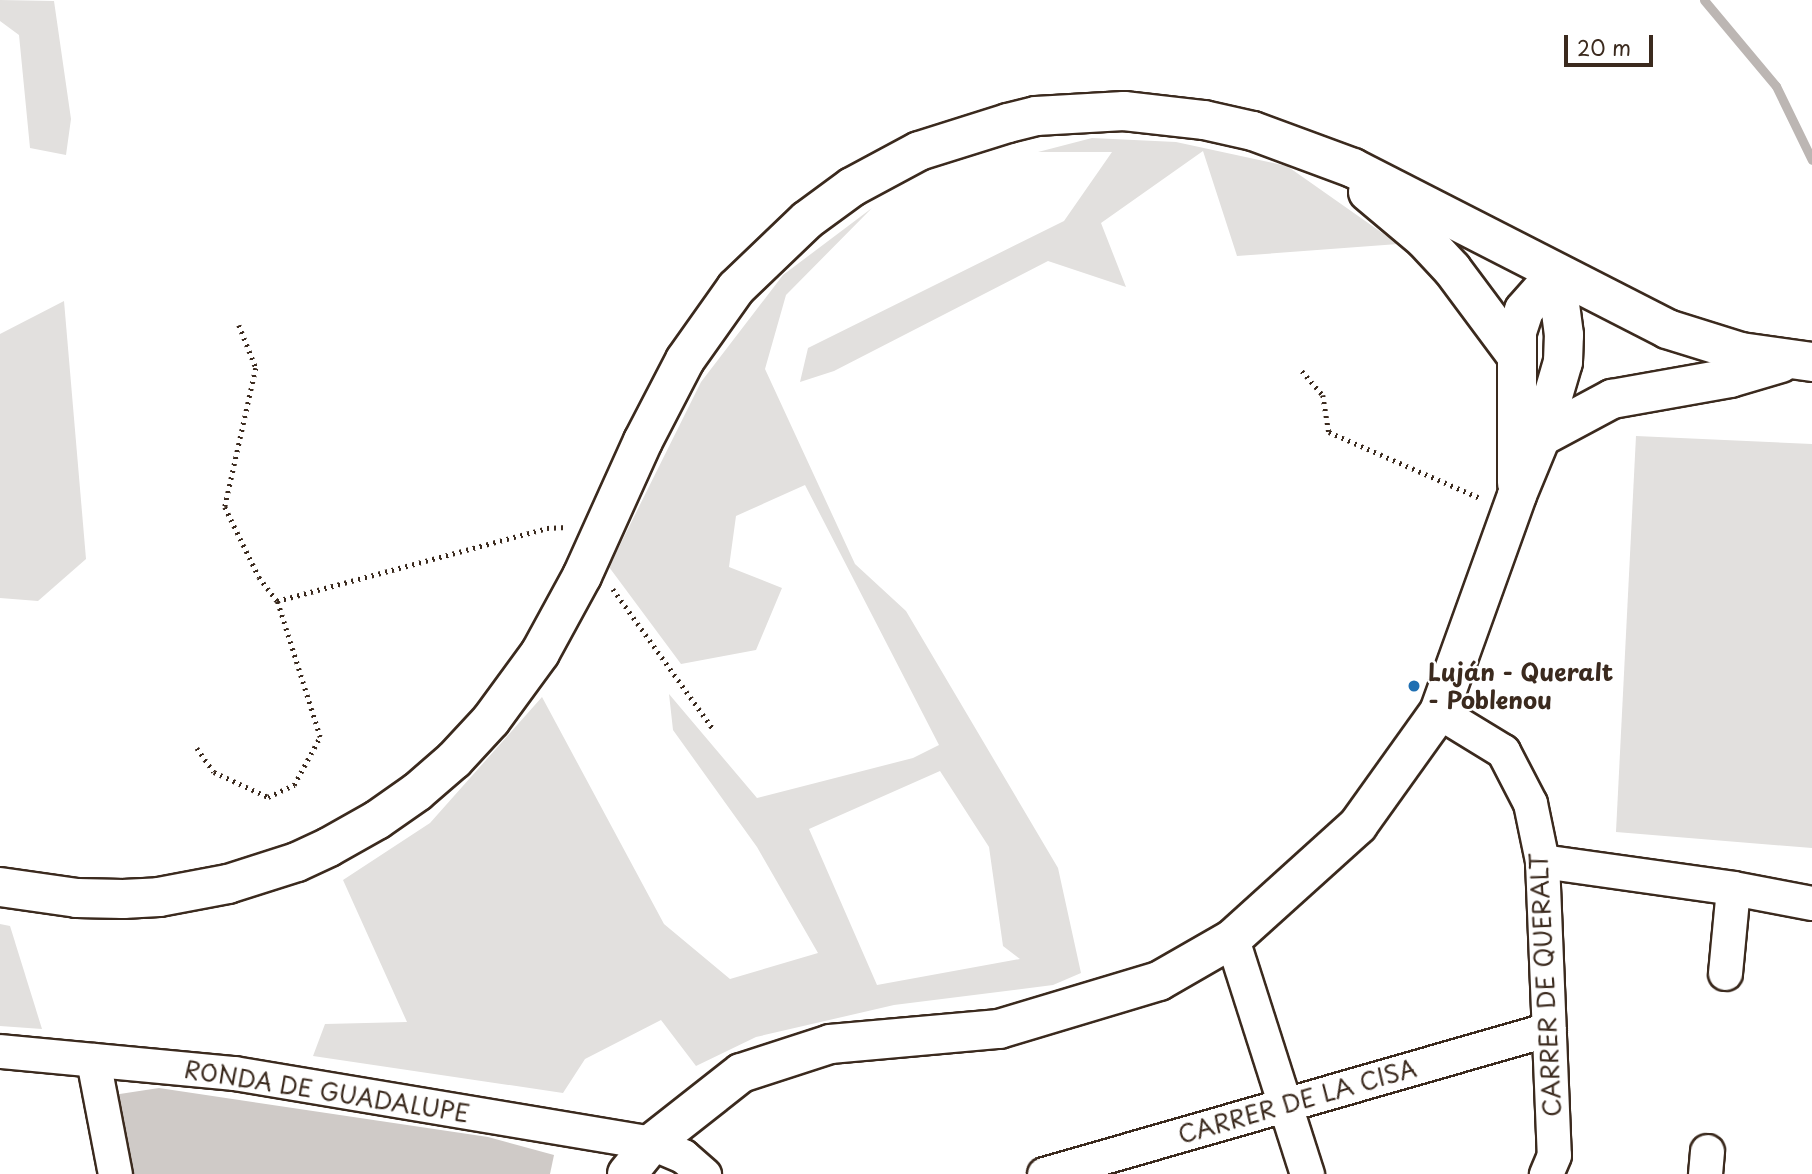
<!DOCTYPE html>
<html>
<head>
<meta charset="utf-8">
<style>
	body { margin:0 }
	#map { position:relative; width:1812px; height:1174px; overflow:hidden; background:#fff; font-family:"Playpen Sans",sans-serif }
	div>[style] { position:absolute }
	.green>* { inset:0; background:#e2e0de }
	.stream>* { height:9px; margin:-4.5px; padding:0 4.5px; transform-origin:4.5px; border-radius:4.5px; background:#bcb6b3 }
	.building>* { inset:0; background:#cfcac7 }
	.path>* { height:4.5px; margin-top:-2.25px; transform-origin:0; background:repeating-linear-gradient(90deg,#3b2a1e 0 2px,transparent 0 7px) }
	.roads { filter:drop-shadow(2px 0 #3b2a1e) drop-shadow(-2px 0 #3b2a1e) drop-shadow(0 2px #3b2a1e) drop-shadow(0 -2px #3b2a1e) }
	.street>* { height:33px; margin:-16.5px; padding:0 16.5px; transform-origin:16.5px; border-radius:16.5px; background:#fff }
	.secondary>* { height:38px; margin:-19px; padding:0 19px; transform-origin:19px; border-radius:19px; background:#fff }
	.dots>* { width:19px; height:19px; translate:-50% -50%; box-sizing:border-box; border:4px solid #fff; border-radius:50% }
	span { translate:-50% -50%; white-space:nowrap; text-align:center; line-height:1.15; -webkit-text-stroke:5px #fff; paint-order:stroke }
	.poi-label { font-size:24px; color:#3b2a1e; font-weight:700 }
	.left { translate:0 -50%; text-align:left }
	.street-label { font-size:24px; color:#3b2a1e }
	.scale { position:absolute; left:1564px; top:35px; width:89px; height:32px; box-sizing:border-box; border:4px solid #3b2a1e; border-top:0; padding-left:9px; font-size:21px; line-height:24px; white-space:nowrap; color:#3b2a1e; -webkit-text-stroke:5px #fff; paint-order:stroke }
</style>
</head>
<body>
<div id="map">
	<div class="green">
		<div style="clip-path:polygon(0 0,54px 1px,71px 119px,66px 155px,30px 148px,19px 35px,0 21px)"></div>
		<div style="clip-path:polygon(1092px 138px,1176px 142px,1287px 166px,1398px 244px,1237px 256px,1203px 151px,1101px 223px,1126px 287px,1048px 261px,834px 371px,800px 382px,808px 348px,1064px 221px,1112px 152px,1038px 152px)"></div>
		<div style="clip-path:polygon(evenodd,872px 208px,786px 295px,765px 369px,855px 564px,906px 611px,1058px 868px,1081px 973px,1053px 985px,894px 1005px,756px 1037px,696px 1066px,661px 1020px,585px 1059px,563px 1093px,313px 1056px,325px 1024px,407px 1022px,343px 880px,430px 823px,542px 697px,664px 924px,730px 979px,818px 953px,757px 847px,673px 730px,669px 694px,757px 798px,913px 758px,939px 745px,805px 485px,736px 516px,729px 567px,782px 588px,756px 650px,681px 664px,609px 567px,701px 382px,783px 275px,872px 208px,940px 771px,989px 847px,1003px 946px,1020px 959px,877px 985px,809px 829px,940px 771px)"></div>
		<div style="clip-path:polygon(64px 301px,86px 559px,38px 601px,0 598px,0 334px)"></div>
		<div style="clip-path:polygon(1636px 436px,1812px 444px,1812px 848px,1616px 832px)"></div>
		<div style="clip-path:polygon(0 924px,10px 926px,42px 1029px,0 1026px)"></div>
	</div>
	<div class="stream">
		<div style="left:1704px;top:0;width:112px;rotate:50.1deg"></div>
		<div style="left:1776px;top:86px;width:82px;rotate:64.1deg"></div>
	</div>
	<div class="building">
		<div style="clip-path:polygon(159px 1088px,488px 1137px,554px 1155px,550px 1174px,119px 1174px,100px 1097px)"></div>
	</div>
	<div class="path">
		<div style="left:239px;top:325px;width:46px;rotate:68.4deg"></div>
		<div style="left:256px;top:368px;width:142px;rotate:102.6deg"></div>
		<div style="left:225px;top:507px;width:78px;rotate:64.1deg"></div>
		<div style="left:259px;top:577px;width:30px;rotate:53deg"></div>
		<div style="left:1302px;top:371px;width:32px;rotate:49deg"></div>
		<div style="left:1323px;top:395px;width:37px;rotate:81deg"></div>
		<div style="left:1329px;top:432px;width:167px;rotate:23.6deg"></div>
		<div style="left:613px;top:589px;width:173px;rotate:54.4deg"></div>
		<div style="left:197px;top:748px;width:29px;rotate:55deg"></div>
		<div style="left:214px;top:772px;width:60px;rotate:24.8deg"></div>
		<div style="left:268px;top:797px;width:29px;rotate:-25deg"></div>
		<div style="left:294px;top:785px;width:55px;rotate:-61.6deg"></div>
		<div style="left:320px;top:737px;width:143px;rotate:-107.5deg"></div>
		<div style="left:277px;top:601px;width:280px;rotate:-15.1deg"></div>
		<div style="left:547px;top:528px;width:20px;rotate:-3deg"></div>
	</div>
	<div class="roads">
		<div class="street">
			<div style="left:1439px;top:712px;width:75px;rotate:31.4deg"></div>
			<div style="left:1503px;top:751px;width:59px;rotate:62.6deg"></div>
			<div style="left:1530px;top:803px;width:59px;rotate:78.3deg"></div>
			<div style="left:1542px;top:861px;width:294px;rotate:87.7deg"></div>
			<div style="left:1554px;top:1155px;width:21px;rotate:113deg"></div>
			<div style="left:1542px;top:861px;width:193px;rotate:8deg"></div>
			<div style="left:1733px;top:888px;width:80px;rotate:10.8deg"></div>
			<div style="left:1232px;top:939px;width:247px;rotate:72.3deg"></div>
			<div style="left:1725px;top:973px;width:85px;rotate:-84.6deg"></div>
			<div style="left:0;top:1051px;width:235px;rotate:5.4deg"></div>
			<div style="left:234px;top:1073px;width:424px;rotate:9.5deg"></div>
			<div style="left:652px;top:1143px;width:34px;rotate:23deg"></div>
			<div style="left:683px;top:1156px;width:28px;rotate:41deg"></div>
			<div style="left:93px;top:1060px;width:116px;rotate:79.1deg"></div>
			<div style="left:1044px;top:1174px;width:525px;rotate:-16.02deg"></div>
			<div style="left:1705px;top:1174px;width:23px;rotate:-85deg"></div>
		</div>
		<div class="secondary">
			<div style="left:1368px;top:192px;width:73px;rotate:40deg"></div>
			<div style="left:1424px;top:239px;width:41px;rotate:47deg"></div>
			<div style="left:1452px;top:269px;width:107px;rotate:53.3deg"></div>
			<div style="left:1541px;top:437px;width:81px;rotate:-28.2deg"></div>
			<div style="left:1612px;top:399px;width:120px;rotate:-10.1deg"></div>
			<div style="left:1730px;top:378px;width:53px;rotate:-16.4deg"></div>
			<div style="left:1517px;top:483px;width:151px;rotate:-90deg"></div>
			<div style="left:1517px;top:332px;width:23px;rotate:-72deg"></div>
			<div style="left:1524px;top:310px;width:48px;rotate:-48.4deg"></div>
			<div style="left:0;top:887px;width:78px;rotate:8.1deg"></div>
			<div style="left:77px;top:898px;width:46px;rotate:1.2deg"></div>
			<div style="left:123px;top:899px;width:36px;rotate:-3deg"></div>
			<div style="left:159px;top:897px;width:70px;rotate:-10.7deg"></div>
			<div style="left:228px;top:884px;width:72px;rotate:-17.7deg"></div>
			<div style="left:297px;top:862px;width:35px;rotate:-25deg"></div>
			<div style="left:329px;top:847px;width:55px;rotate:-29.4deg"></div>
			<div style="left:377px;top:820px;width:49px;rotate:-35deg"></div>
			<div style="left:417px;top:792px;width:49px;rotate:-40.9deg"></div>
			<div style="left:454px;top:760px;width:54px;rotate:-47.2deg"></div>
			<div style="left:491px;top:720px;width:83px;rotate:-53.8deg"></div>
			<div style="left:540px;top:653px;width:88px;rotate:-61.4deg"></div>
			<div style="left:582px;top:576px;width:148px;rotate:-65.7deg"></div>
			<div style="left:643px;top:441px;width:91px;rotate:-62.6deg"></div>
			<div style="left:685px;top:360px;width:88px;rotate:-54.7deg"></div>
			<div style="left:736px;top:288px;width:98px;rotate:-43.8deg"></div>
			<div style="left:807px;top:220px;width:56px;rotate:-36.3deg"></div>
			<div style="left:852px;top:187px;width:76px;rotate:-28.2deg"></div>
			<div style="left:919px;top:151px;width:93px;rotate:-17.5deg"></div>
			<div style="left:1008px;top:123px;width:29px;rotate:-14deg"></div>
			<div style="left:1036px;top:116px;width:88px;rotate:-3.3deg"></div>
			<div style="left:1124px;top:111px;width:81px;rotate:6.4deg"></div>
			<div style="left:1204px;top:120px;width:50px;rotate:12.7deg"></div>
			<div style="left:1253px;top:131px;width:107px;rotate:20.3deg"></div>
			<div style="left:1353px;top:168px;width:353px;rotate:27.1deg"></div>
			<div style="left:1667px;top:329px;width:77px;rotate:17.3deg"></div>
			<div style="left:1741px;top:352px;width:72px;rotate:8deg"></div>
			<div style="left:627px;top:1174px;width:40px;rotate:-51deg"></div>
			<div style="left:652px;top:1143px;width:113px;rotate:-38.2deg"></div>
			<div style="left:741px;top:1073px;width:94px;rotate:-18deg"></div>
			<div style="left:830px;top:1044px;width:170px;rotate:-5.1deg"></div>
			<div style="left:999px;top:1029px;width:167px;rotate:-16.7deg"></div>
			<div style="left:1159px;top:981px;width:84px;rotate:-29.9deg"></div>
			<div style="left:1232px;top:939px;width:170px;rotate:-42.1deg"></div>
			<div style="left:1358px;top:825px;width:139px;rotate:-54.4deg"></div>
			<div style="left:1439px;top:712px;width:231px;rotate:-70.2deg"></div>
			<div style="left:1517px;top:495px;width:63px;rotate:-67.5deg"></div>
			<div style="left:1541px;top:437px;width:78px;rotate:-73.7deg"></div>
			<div style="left:1563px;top:362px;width:27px;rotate:-88deg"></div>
			<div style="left:1564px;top:335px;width:62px;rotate:-97.5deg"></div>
		</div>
	</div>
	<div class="dots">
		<div style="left:1414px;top:686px;background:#1f6fb2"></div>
	</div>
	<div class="poi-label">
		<span class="left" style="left:1428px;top:686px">Luján - Queralt<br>- Poblenou</span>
	</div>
	<div class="street-label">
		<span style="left:1545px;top:985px;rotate:-93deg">CARRER DE QUERALT</span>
		<span style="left:327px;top:1091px;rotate:9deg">RONDA DE GUADALUPE</span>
		<span style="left:1297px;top:1101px;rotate:-16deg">CARRER DE LA CISA</span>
	</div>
	<div class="scale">20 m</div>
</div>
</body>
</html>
